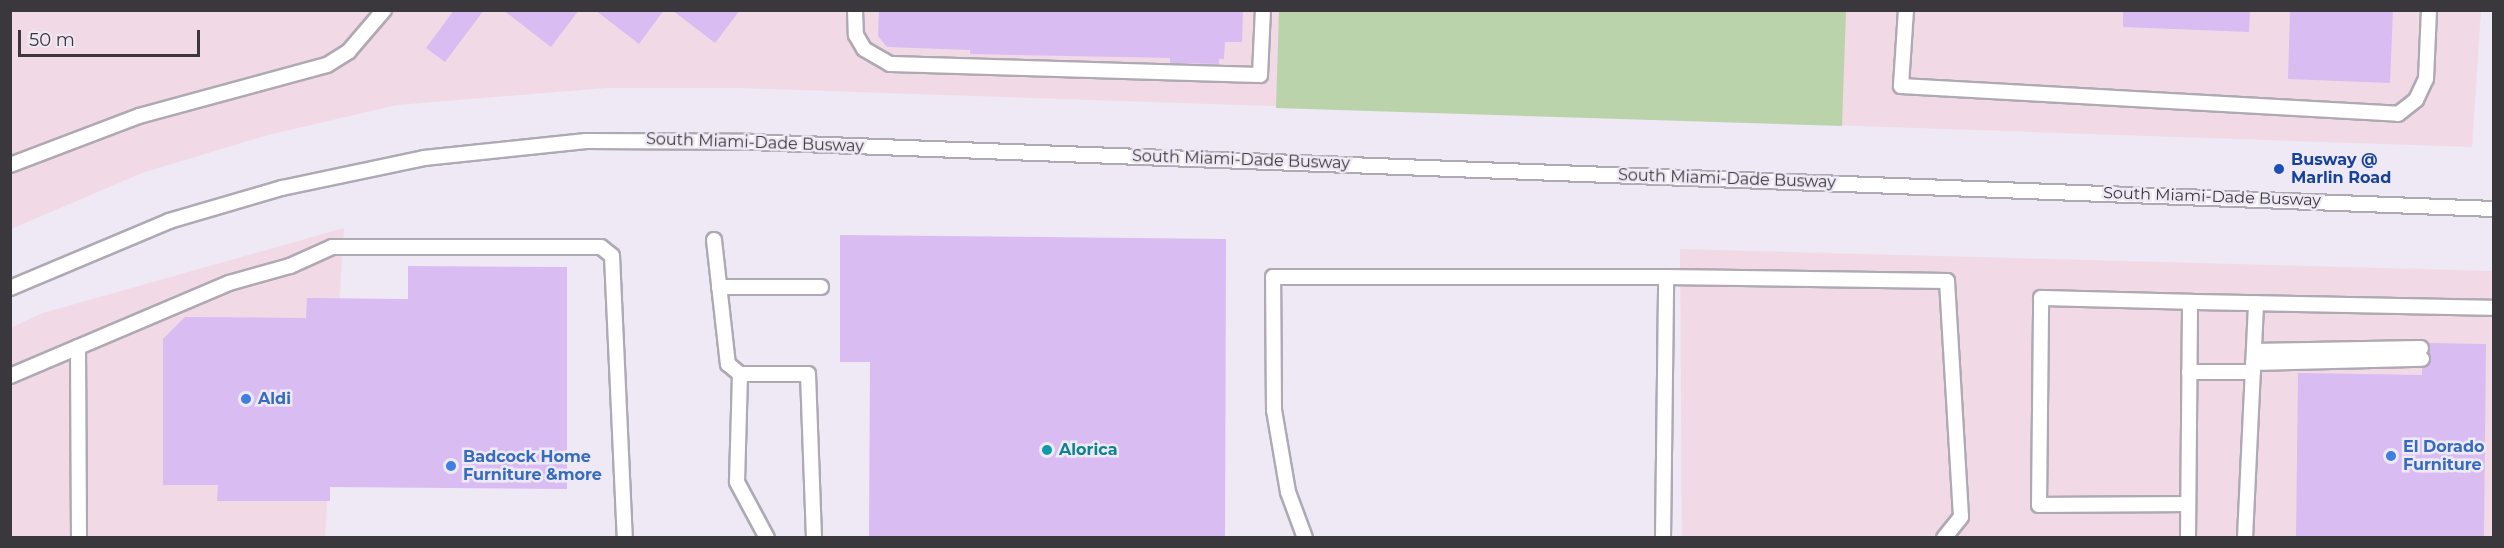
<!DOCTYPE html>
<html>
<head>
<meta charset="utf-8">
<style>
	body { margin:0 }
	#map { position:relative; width:2504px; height:548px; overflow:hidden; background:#efe8f5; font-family:Montserrat,sans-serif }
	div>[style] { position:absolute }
	.commercial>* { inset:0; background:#f1dae6 }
	.green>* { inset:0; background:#bbd3ab }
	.building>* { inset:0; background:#d9bcf2 }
	.roads { filter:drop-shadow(2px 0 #afa9b4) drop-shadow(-2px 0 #afa9b4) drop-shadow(0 2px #afa9b4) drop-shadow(0 -2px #afa9b4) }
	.lane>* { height:14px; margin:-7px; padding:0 7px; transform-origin:7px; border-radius:7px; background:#fff }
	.dots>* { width:16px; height:16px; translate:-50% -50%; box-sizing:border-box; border:3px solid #efe8f5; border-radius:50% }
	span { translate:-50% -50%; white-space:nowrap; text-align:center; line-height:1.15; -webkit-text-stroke:5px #efe8f5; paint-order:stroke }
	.street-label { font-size:16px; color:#3a383c }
	.transit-label { font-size:16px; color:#164399; font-weight:700 }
	.left { translate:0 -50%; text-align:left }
	.shop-label { font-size:16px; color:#366cbe; font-weight:700 }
	.culture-label { font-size:16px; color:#0d838f; font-weight:700 }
	.frame { position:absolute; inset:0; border:12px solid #3a383c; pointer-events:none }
	.scale { position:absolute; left:18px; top:30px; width:182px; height:27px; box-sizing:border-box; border:3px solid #3a383c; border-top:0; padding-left:8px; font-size:18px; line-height:21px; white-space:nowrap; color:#3a383c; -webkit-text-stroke:4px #efe8f5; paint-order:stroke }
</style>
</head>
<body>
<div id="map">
	<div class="commercial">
		<div style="clip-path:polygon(11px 11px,2481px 11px,2472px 147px,740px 88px,606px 88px,397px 105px,268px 135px,142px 173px,11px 229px)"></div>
		<div style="clip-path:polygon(344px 228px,325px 537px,11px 537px,10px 328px,43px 313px)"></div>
		<div style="clip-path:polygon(1680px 249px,2493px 271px,2493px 537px,1682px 537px)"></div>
	</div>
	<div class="green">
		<div style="clip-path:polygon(1279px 11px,1846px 11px,1842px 126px,1276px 108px)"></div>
	</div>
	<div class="building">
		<div style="clip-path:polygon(454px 10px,484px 10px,445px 62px,426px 48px)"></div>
		<div style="clip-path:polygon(503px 10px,579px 10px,551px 47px)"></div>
		<div style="clip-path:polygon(595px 10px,664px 10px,639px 44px)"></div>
		<div style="clip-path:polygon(672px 10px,740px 10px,715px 43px)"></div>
		<div style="clip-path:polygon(879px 10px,1243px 10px,1242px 42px,1225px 42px,1224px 59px,1219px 59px,1219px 64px,1170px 63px,1170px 58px,970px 54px,970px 50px,887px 47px,878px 36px)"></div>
		<div style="clip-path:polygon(2123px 10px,2250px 10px,2249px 32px,2123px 27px)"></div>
		<div style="clip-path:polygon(2290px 10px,2393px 10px,2390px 83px,2288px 79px)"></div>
		<div style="clip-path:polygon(840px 235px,1226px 239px,1225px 537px,869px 537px,870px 362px,840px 362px)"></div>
		<div style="clip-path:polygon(408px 266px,567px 267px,567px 489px,330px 487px,330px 501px,217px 501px,218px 485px,163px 485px,163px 339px,185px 317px,306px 318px,307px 298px,408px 299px)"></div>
		<div style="clip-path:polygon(2428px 343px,2486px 344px,2484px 537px,2296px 537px,2298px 373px,2422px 375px,2422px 368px,2431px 359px)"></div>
	</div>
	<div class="roads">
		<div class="lane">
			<div style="left:855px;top:10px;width:25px;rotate:88deg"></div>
			<div style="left:856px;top:35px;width:16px;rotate:60deg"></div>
			<div style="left:864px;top:49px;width:30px;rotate:30deg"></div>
			<div style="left:890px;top:64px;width:370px;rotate:1.7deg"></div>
			<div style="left:1260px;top:75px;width:65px;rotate:-87.4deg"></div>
			<div style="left:1906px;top:10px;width:76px;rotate:93.8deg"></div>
			<div style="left:1901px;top:86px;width:498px;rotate:3.2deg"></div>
			<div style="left:2398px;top:114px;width:23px;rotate:-38deg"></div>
			<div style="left:2416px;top:100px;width:23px;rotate:-65deg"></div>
			<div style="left:2426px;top:79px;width:69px;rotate:-87.5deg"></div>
			<div style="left:10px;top:165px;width:138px;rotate:-20.8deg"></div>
			<div style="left:139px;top:116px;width:195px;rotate:-15.2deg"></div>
			<div style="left:327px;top:65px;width:26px;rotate:-32deg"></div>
			<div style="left:349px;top:51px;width:54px;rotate:-49.5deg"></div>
			<div style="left:714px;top:240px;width:125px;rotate:83.6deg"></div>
			<div style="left:728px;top:364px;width:16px;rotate:40deg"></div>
			<div style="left:719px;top:287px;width:102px"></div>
			<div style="left:10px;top:288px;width:173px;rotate:-22.8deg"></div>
			<div style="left:169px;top:221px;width:118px;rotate:-16.3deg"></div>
			<div style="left:282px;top:188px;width:145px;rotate:-11.9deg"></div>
			<div style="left:424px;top:158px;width:163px;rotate:-6deg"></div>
			<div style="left:586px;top:141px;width:164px;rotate:0.3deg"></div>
			<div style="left:750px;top:142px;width:1745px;rotate:2.2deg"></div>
			<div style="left:78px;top:347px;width:191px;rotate:89.7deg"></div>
			<div style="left:2254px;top:351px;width:167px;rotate:-1deg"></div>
			<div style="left:2253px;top:363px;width:169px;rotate:-1.4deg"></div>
			<div style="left:2189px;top:372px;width:64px"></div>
			<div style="left:10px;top:376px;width:238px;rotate:-23deg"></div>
			<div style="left:229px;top:283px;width:63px;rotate:-15.6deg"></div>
			<div style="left:290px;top:266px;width:46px;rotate:-24.3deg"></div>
			<div style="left:332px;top:247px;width:269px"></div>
			<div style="left:601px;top:247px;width:14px;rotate:39deg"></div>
			<div style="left:612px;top:256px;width:282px;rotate:87.4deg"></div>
			<div style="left:2188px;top:504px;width:149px;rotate:179.6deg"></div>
			<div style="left:2039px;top:505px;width:207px;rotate:-89.4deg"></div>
			<div style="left:2041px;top:298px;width:149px;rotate:1.5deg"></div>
			<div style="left:767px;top:538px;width:64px;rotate:-118.2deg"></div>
			<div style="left:737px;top:482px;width:108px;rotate:-88.4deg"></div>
			<div style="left:740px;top:374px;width:68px"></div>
			<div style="left:808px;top:374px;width:164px;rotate:87.9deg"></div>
			<div style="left:1305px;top:538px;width:49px;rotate:-110.3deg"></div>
			<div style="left:1288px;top:492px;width:83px;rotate:-99.7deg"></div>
			<div style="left:1274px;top:410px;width:133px;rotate:-90.4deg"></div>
			<div style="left:1273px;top:277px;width:393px"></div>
			<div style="left:1666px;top:277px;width:281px;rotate:0.8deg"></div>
			<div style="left:1947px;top:281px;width:236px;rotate:86.6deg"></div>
			<div style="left:1961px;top:517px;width:27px;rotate:129deg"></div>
			<div style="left:1663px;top:538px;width:261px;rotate:-89.3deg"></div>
			<div style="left:2188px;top:538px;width:236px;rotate:-89.5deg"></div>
			<div style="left:2190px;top:302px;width:304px;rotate:1.1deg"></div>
			<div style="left:2245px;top:538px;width:235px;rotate:-87.3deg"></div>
		</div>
	</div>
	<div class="dots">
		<div style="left:2279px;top:169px;background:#1a4fb4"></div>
		<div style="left:246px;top:399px;background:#3f7fe0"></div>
		<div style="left:1047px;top:450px;background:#0f9aa8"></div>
		<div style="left:2391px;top:456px;background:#3f7fe0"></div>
		<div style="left:451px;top:466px;background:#3f7fe0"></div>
	</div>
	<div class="street-label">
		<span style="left:755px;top:143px;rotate:2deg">South Miami-Dade Busway</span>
		<span style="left:1241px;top:160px;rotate:2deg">South Miami-Dade Busway</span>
		<span style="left:1727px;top:179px;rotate:2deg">South Miami-Dade Busway</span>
		<span style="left:2212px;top:197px;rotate:2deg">South Miami-Dade Busway</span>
	</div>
	<div class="transit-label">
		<span class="left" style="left:2291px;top:169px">Busway @<br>Marlin Road</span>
	</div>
	<div class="shop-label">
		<span class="left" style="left:258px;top:399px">Aldi</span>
		<span class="left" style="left:2403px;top:456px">El Dorado<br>Furniture</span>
		<span class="left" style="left:463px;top:466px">Badcock Home<br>Furniture &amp;more</span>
	</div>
	<div class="culture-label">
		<span class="left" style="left:1059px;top:450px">Alorica</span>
	</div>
	<div class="frame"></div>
	<div class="scale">50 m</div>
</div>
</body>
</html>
